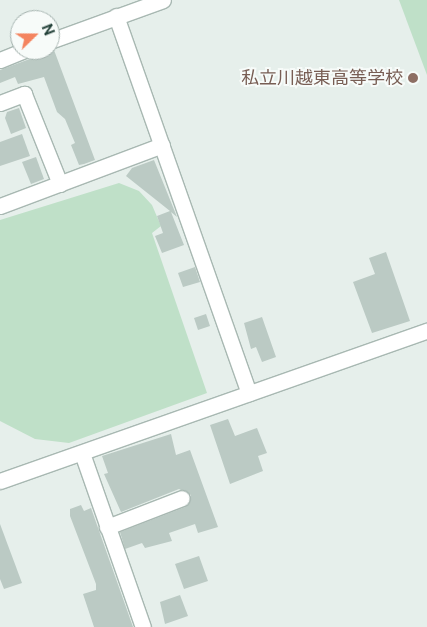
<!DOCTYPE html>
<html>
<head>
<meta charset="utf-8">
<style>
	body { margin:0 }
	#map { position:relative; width:427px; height:627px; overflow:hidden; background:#e6efeb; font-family:"Public Sans","Noto Sans JP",sans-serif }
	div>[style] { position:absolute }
	.green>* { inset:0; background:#bfe0c8 }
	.building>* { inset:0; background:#bbcac4 }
	.roads { filter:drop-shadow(1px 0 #a8b8b2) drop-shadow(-1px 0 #a8b8b2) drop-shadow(0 1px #a8b8b2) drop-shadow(0 -1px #a8b8b2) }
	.minor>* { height:15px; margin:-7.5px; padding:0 7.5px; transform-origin:7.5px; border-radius:7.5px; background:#fff }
	.dots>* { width:14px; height:14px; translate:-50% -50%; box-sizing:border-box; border:2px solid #f7fbf9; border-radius:50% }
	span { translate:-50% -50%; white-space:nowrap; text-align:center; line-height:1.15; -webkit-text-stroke:4px #f7fbf9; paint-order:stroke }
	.education-label { font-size:18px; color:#785e54 }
	.right { translate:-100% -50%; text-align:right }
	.north { position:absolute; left:10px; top:10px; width:50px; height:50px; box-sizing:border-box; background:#f7fbf9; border:1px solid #a3b1ad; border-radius:50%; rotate:68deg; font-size:14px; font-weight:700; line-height:20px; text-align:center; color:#24423a }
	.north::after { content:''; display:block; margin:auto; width:18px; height:22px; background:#f4845f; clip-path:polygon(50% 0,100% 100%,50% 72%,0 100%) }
</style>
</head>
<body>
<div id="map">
	<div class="green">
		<div style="clip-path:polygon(399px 0,427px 0,427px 75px)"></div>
		<div style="clip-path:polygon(119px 183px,139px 191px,152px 205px,161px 226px,152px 233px,207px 393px,69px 443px,35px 439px,0 421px,0 220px)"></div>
	</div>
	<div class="building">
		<div style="clip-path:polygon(54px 50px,95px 160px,84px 164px,79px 165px,71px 145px,75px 143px,65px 119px,57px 112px,44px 77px,18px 84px,15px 77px,0 83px,0 70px)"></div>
		<div style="clip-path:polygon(19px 108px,26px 128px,11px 134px,5px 118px,7px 112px)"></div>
		<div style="clip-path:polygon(22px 134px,30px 156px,0 166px,0 142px)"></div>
		<div style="clip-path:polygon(36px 157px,44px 179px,31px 184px,22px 162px)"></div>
		<div style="clip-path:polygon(154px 160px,177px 217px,171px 212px,184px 245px,162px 253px,155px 236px,163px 233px,157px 216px,170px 211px,126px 176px,132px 168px)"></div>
		<div style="clip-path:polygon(386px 252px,410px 321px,372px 333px,353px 282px,375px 274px,369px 258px)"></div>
		<div style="clip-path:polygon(195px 267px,200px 282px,183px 287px,178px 273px)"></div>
		<div style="clip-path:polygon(206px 314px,210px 326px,198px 330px,194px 318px)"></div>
		<div style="clip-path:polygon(262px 317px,276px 357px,262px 362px,256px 347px,251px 349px,244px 323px)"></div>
		<div style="clip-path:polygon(228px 419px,235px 436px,257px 428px,267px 453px,258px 456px,263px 471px,230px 484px,210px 425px)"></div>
		<div style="clip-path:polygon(171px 434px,176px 455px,190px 450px,218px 527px,198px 533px,195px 524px,169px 533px,172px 541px,145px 548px,142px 543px,125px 549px,120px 532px,185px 507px,191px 495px,179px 489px,121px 512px,104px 474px,108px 473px,102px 456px)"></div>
		<div style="clip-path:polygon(81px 505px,84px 511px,91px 508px,133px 627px,94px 627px,83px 594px,96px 590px,96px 584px,70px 516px,70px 509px)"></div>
		<div style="clip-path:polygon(0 524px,22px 583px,4px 589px,0 579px)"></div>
		<div style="clip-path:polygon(199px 556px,208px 581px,184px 589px,175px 564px)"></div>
		<div style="clip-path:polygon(180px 595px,188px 616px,165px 624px,160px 602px)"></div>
	</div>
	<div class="roads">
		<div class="minor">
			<div style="left:116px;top:16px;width:400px;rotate:70.6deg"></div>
			<div style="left:50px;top:41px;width:120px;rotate:-19.9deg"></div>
			<div style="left:0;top:60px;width:27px;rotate:-22deg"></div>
			<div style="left:0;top:103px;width:26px;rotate:-21deg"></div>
			<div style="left:24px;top:94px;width:97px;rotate:68.2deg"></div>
			<div style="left:0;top:206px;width:173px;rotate:-20.6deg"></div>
			<div style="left:82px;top:453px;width:184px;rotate:70.7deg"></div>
			<div style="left:0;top:481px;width:453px;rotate:-19.4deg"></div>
			<div style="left:107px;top:527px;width:80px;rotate:-21.1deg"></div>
		</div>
	</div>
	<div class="dots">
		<div style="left:413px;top:78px;background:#8d6e63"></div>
	</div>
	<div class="education-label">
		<span class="right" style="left:403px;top:78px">私立川越東高等学校</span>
	</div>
	<div class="north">N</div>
</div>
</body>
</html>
